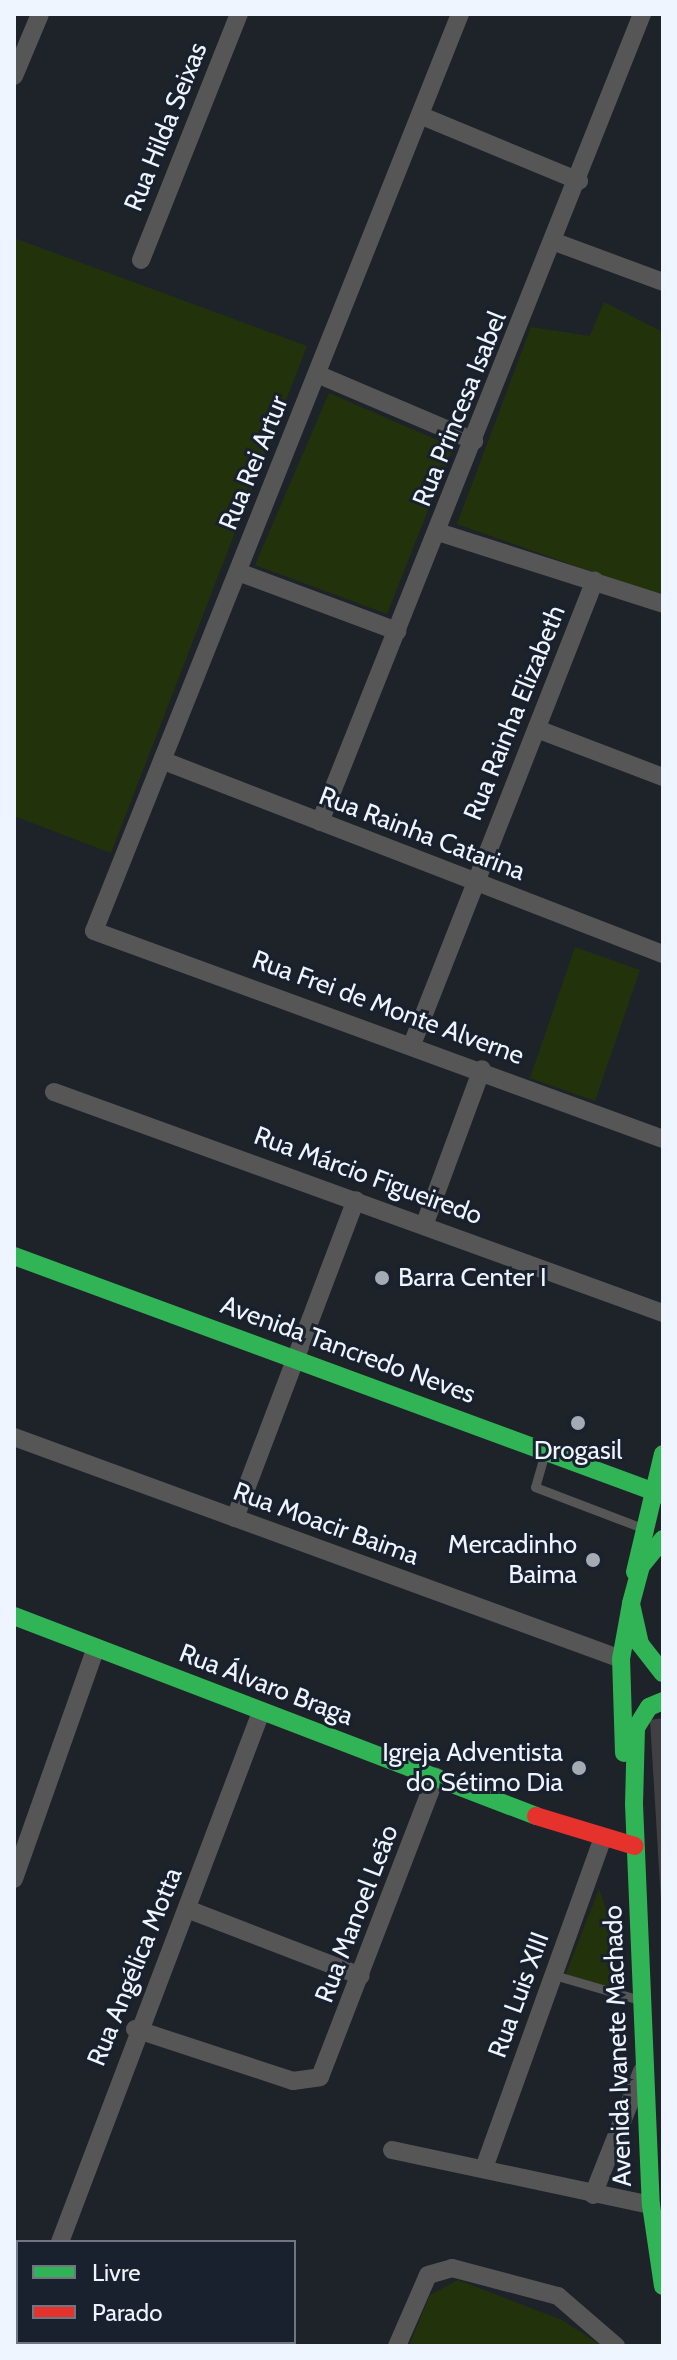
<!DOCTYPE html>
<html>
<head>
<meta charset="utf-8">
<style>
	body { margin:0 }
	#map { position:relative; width:677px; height:2360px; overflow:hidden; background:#1e2229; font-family:Cabin,sans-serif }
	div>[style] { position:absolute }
	.green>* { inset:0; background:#22330c }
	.building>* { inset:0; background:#403f43 }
	.lane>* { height:9px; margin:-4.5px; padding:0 4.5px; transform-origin:4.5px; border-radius:4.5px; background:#565657 }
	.street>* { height:18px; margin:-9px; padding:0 9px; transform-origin:9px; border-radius:9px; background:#565657 }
	.fast>* { height:18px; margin:-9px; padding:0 9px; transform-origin:9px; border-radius:9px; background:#30b455 }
	.jam>* { height:18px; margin:-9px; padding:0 9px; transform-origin:9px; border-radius:9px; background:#e5322d }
	.dots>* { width:22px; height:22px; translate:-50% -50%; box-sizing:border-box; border:4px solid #19212e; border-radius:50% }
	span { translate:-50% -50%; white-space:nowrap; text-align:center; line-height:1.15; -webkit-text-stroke:6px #19212e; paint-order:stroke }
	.street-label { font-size:26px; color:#eff5fe }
	.poi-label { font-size:26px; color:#eff5fe }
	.left { translate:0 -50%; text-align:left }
	.right { translate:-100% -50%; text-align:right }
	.frame { position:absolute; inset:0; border:16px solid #eff5fe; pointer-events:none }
	.legend { position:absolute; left:16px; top:2240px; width:280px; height:104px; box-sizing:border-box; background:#19212e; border:2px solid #6f7681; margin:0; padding:10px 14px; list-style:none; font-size:24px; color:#eff5fe }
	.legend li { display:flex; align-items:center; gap:16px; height:40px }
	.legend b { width:40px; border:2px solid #6f7681 }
</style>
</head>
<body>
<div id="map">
	<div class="green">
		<div style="clip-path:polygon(14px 238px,307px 346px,111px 853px,14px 816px)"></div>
		<div style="clip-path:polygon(604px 302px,663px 332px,663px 597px,457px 524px,531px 327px,590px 336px)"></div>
		<div style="clip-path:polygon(329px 393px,453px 447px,387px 614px,255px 565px)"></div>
		<div style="clip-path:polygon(575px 947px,640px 970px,595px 1101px,530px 1078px)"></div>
		<div style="clip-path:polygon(599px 1889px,608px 1914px,614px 1990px,565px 1976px)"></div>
		<div style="clip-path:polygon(458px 2280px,562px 2320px,602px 2346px,409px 2346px,430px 2295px)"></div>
	</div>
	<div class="building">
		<div style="clip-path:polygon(663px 1718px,663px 1902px,661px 1902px,650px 1720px)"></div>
	</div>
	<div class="lane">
		<div style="left:544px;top:1456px;width:32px;rotate:106deg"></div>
		<div style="left:535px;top:1487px;width:109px;rotate:20.9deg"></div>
		<div style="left:554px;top:1975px;width:90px;rotate:16.2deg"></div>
	</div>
	<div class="street">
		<div style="left:460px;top:14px;width:987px;rotate:111.76deg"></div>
		<div style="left:94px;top:931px;width:606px;rotate:20.08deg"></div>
		<div style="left:14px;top:76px;width:67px;rotate:-67.2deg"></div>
		<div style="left:422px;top:116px;width:170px;rotate:22.5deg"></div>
		<div style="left:555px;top:242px;width:115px;rotate:20.3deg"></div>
		<div style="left:141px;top:260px;width:265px;rotate:-68.3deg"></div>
		<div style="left:317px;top:374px;width:171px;rotate:23.1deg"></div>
		<div style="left:438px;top:532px;width:236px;rotate:17.7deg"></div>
		<div style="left:238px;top:572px;width:170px;rotate:20.4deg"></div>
		<div style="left:537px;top:729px;width:135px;rotate:20.9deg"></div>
		<div style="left:164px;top:761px;width:535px;rotate:21.15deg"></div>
		<div style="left:320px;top:822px;width:870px;rotate:-68.27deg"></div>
		<div style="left:413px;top:1042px;width:496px;rotate:-68.5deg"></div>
		<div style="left:54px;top:1092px;width:648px;rotate:19.95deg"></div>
		<div style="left:425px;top:1223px;width:164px;rotate:-69.7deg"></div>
		<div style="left:14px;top:1437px;width:646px;rotate:20.09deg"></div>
		<div style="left:235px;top:1518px;width:340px;rotate:-69.2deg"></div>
		<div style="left:14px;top:1879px;width:245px;rotate:-70.5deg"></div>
		<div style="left:187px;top:1909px;width:186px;rotate:21.1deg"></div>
		<div style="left:135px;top:2029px;width:166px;rotate:18.2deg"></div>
		<div style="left:293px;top:2081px;width:27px;rotate:-8deg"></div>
		<div style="left:320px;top:2077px;width:322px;rotate:-68.9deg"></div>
		<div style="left:392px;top:2150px;width:265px;rotate:12deg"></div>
		<div style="left:484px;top:2168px;width:348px;rotate:-70.2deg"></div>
		<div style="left:593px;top:2195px;width:133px;rotate:-68.4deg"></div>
		<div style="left:60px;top:2242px;width:567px;rotate:-69.23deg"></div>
		<div style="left:14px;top:2301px;width:4px;rotate:27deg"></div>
		<div style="left:112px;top:2342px;width:11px;rotate:22deg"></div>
		<div style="left:23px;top:2346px;width:4px;rotate:-76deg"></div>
		<div style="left:397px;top:2346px;width:77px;rotate:-66.4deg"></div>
		<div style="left:428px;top:2275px;width:25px;rotate:-16deg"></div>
		<div style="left:452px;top:2268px;width:110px;rotate:14.8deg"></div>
		<div style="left:558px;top:2296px;width:77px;rotate:40.8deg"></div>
	</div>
	<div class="fast">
		<div style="left:14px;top:1256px;width:692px;rotate:20.22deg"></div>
		<div style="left:663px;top:1539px;width:35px;rotate:129deg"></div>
		<div style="left:641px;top:1566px;width:39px;rotate:105deg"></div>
		<div style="left:631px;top:1604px;width:41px;rotate:77.3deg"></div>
		<div style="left:640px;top:1644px;width:37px;rotate:52deg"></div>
		<div style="left:635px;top:1572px;width:121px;rotate:-76.7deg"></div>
		<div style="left:14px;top:1616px;width:559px;rotate:20.96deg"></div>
		<div style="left:663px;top:1701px;width:15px;rotate:157deg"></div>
		<div style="left:649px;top:1707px;width:25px;rotate:122deg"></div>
		<div style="left:636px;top:1728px;width:76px;rotate:91.5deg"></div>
		<div style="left:634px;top:1804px;width:401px;rotate:87.6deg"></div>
		<div style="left:651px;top:2205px;width:82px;rotate:81.6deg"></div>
		<div style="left:624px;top:1753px;width:94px;rotate:-91.8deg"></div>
		<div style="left:621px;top:1659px;width:56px;rotate:-79.7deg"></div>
	</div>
	<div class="jam">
		<div style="left:536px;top:1816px;width:103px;rotate:16.9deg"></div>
	</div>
	<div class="dots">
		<div style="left:382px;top:1278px;background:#a6abb3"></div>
		<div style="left:578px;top:1423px;background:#a6abb3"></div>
		<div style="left:593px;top:1560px;background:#a6abb3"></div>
		<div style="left:579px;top:1768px;background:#a6abb3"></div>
	</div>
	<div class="street-label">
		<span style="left:166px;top:127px;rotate:-68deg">Rua Hilda Seixas</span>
		<span style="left:460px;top:409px;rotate:-68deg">Rua Princesa Isabel</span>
		<span style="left:254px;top:463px;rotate:-68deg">Rua Rei Artur</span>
		<span style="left:515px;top:713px;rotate:-68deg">Rua Rainha Elizabeth</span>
		<span style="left:422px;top:834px;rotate:21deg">Rua Rainha Catarina</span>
		<span style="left:388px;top:1008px;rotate:20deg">Rua Frei de Monte Alverne</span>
		<span style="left:368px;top:1176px;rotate:20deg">Rua Márcio Figueiredo</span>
		<span style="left:348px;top:1350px;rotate:20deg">Avenida Tancredo Neves</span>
		<span style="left:326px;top:1524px;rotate:20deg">Rua Moacir Baima</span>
		<span style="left:266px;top:1685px;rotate:21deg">Rua Álvaro Braga</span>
		<span style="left:357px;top:1914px;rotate:-69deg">Rua Manoel Leão</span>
		<span style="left:135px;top:1967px;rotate:-68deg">Rua Angélica Motta</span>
		<span style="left:519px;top:1995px;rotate:-70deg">Rua Luis XIII</span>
		<span style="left:618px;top:2046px;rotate:-92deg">Avenida Ivanete Machado</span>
	</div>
	<div class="poi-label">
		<span class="left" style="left:398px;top:1278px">Barra Center I</span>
		<span style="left:578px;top:1451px">Drogasil</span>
		<span class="right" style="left:577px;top:1560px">Mercadinho<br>Baima</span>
		<span class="right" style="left:563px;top:1768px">Igreja Adventista<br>do Sétimo Dia</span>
	</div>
	<div class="frame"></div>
	<ul class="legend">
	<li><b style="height:10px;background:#30b455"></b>Livre</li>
	<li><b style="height:10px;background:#e5322d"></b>Parado</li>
	</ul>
</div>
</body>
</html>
